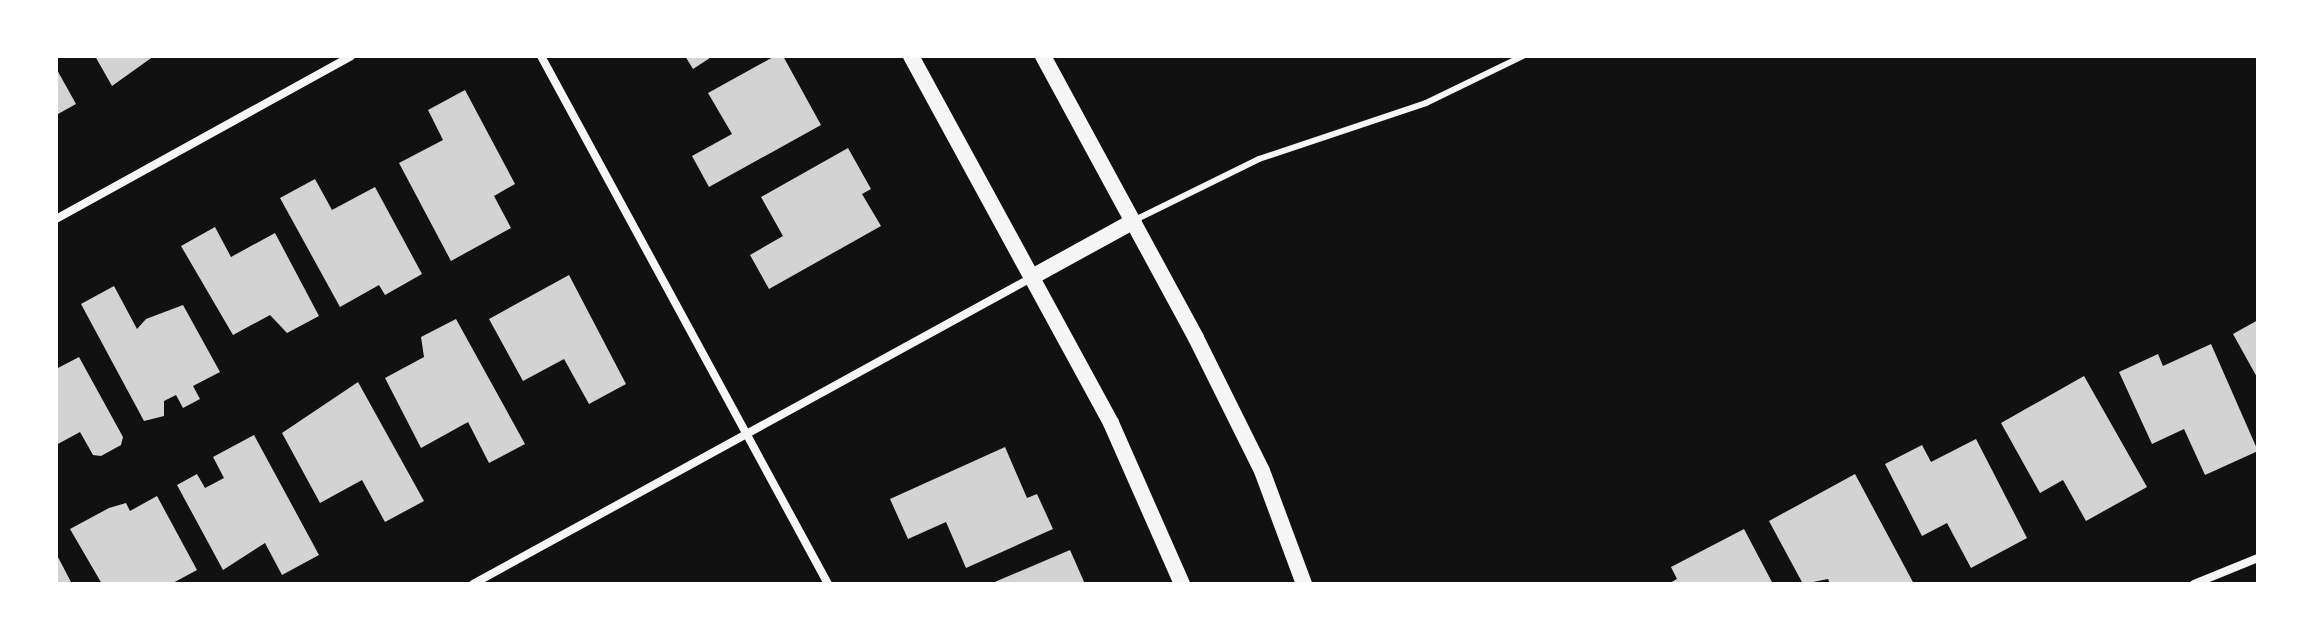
<!DOCTYPE html>
<html>
<head>
<meta charset="utf-8">
<style>
	body { margin:0 }
	#map { position:relative; width:2314px; height:640px; overflow:hidden; background:#111; font-family:Cabin,sans-serif }
	div>[style] { position:absolute }
	.building>* { inset:0; background:#d3d3d3 }
	.service>* { height:6px; margin:-3px; padding:0 3px; transform-origin:3px; border-radius:3px; background:#f5f5f5 }
	.minor>* { height:8px; margin:-4px; padding:0 4px; transform-origin:4px; border-radius:4px; background:#f5f5f5 }
	.secondary>* { height:16px; margin:-8px; padding:0 8px; transform-origin:8px; border-radius:8px; background:#f5f5f5 }
	span { translate:-50% -50%; white-space:nowrap; text-align:center; line-height:1.15; -webkit-text-stroke:7px #fff; paint-order:stroke }
	.frame { position:absolute; inset:0; border:58px solid #fff; pointer-events:none }
</style>
</head>
<body>
<div id="map">
	<div class="building">
		<div style="clip-path:polygon(95px 56px,154px 56px,112px 86px)"></div>
		<div style="clip-path:polygon(685px 56px,713px 56px,693px 69px)"></div>
		<div style="clip-path:polygon(775px 56px,783px 56px,821px 125px,709px 187px,692px 156px,732px 134px,708px 93px)"></div>
		<div style="clip-path:polygon(56px 68px,76px 104px,58px 114px,56px 110px)"></div>
		<div style="clip-path:polygon(465px 90px,515px 184px,494px 196px,511px 228px,451px 261px,399px 163px,443px 140px,428px 110px)"></div>
		<div style="clip-path:polygon(848px 148px,871px 189px,862px 194px,881px 226px,769px 289px,750px 255px,783px 236px,761px 197px)"></div>
		<div style="clip-path:polygon(315px 179px,332px 210px,375px 187px,422px 274px,385px 295px,379px 285px,340px 307px,280px 198px)"></div>
		<div style="clip-path:polygon(215px 227px,231px 257px,275px 233px,319px 316px,287px 333px,270px 315px,233px 335px,181px 246px)"></div>
		<div style="clip-path:polygon(569px 275px,626px 384px,589px 404px,564px 359px,523px 381px,489px 319px)"></div>
		<div style="clip-path:polygon(114px 286px,137px 329px,146px 319px,183px 305px,220px 372px,193px 386px,200px 399px,183px 408px,176px 395px,164px 401px,164px 416px,144px 421px,81px 304px)"></div>
		<div style="clip-path:polygon(456px 319px,525px 444px,489px 463px,468px 422px,421px 448px,385px 378px,424px 357px,421px 337px)"></div>
		<div style="clip-path:polygon(2258px 320px,2258px 379px,2233px 334px)"></div>
		<div style="clip-path:polygon(2211px 344px,2258px 451px,2205px 475px,2184px 429px,2152px 444px,2119px 372px,2158px 354px,2163px 366px)"></div>
		<div style="clip-path:polygon(79px 357px,123px 437px,121px 445px,101px 456px,93px 455px,80px 432px,56px 445px,56px 369px)"></div>
		<div style="clip-path:polygon(2084px 376px,2147px 487px,2086px 521px,2063px 480px,2040px 493px,2001px 423px)"></div>
		<div style="clip-path:polygon(358px 382px,424px 501px,385px 522px,362px 480px,320px 503px,282px 433px)"></div>
		<div style="clip-path:polygon(254px 435px,319px 555px,282px 575px,265px 543px,223px 570px,177px 485px,197px 474px,205px 488px,224px 478px,213px 457px)"></div>
		<div style="clip-path:polygon(1976px 439px,2027px 538px,1971px 568px,1947px 523px,1922px 536px,1885px 464px,1922px 445px,1931px 462px)"></div>
		<div style="clip-path:polygon(1005px 447px,1027px 498px,1037px 494px,1053px 529px,966px 568px,946px 522px,908px 539px,890px 499px)"></div>
		<div style="clip-path:polygon(1855px 474px,1914px 584px,1830px 584px,1828px 579px,1803px 584px,1769px 521px)"></div>
		<div style="clip-path:polygon(157px 496px,197px 570px,171px 584px,102px 584px,70px 529px,109px 508px,126px 503px,130px 511px)"></div>
		<div style="clip-path:polygon(1744px 529px,1773px 584px,1668px 584px,1677px 579px,1671px 567px)"></div>
		<div style="clip-path:polygon(1070px 550px,1085px 584px,990px 584px)"></div>
		<div style="clip-path:polygon(56px 554px,59px 559px,72px 584px,56px 584px)"></div>
	</div>
	<div class="service">
		<div style="left:1137px;top:219px;width:136px;rotate:-26.2deg"></div>
		<div style="left:1259px;top:159px;width:176px;rotate:-18.5deg"></div>
		<div style="left:1426px;top:103px;width:108px;rotate:-25.9deg"></div>
	</div>
	<div class="minor">
		<div style="left:541px;top:56px;width:601px;rotate:61.47deg"></div>
		<div style="left:56px;top:219px;width:337px;rotate:-28.9deg"></div>
		<div style="left:473px;top:584px;width:636px;rotate:-28.74deg"></div>
		<div style="left:2194px;top:584px;width:69px;rotate:-22.1deg"></div>
	</div>
	<div class="secondary">
		<div style="left:911px;top:56px;width:418px;rotate:61.4deg"></div>
		<div style="left:1111px;top:423px;width:176px;rotate:66.2deg"></div>
		<div style="left:1043px;top:56px;width:321px;rotate:61.5deg"></div>
		<div style="left:1196px;top:338px;width:148px;rotate:63.6deg"></div>
		<div style="left:1262px;top:471px;width:121px;rotate:69.6deg"></div>
		<div style="left:1032px;top:277px;width:116px;rotate:-28.8deg"></div>
	</div>
	<div class="frame"></div>
</div>
</body>
</html>
